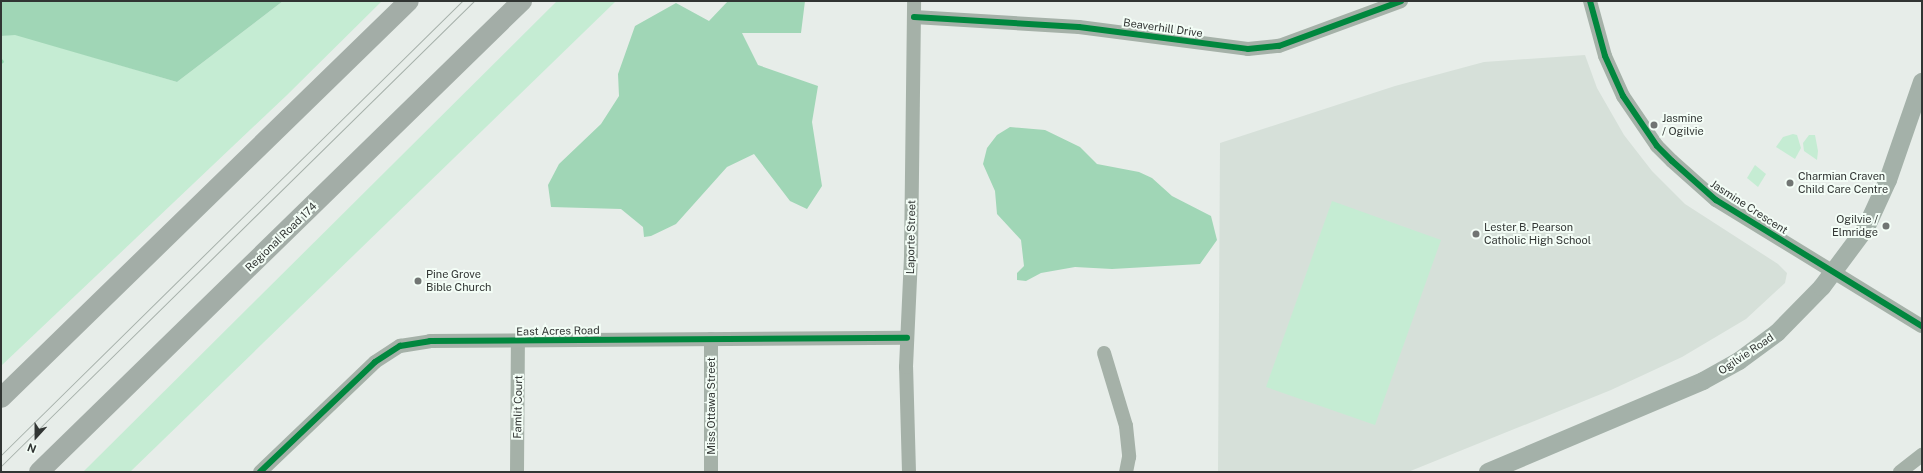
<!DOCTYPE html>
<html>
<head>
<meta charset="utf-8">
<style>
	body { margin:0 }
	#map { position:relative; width:1923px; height:473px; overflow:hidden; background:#e7ede9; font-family:"Public Sans",sans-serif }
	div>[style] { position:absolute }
	.built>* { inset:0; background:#d6e0d9 }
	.green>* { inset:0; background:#c5ecd3 }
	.forest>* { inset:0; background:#a0d6b6 }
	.stream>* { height:4px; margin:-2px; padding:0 2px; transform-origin:2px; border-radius:2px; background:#96dbb1 }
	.minor>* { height:14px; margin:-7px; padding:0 7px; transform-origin:7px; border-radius:7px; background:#a5b1a8 }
	.major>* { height:18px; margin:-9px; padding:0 9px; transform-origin:9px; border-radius:9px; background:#a4b1a9 }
	.highway>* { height:20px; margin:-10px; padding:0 10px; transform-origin:10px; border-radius:10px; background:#a3ada7 }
	.tram>* { height:1px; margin:-0.5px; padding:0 0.5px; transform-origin:0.5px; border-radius:0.5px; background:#a6b0aa }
	.cycleway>* { height:6px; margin:-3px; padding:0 3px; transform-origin:3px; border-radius:3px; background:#00873e }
	.dots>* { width:11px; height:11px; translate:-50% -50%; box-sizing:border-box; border:2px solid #f3fdf6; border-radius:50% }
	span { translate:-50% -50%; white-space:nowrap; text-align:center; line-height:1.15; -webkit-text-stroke:4px #f3fdf6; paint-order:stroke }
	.street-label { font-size:11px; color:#313533 }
	.poi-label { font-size:11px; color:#313533 }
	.left { translate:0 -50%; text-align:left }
	.right { translate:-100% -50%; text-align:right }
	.frame { position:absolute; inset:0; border:2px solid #313533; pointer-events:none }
	.north { position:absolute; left:16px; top:417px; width:40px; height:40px; -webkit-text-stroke:3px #f3fdf6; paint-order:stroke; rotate:201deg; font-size:11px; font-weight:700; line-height:16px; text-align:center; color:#313533 }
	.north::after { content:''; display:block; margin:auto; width:14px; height:18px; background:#313533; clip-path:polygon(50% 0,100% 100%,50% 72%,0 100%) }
</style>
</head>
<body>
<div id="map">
	<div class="built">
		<div style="clip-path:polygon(1585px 55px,1597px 88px,1624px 135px,1652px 171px,1685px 204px,1778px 264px,1787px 273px,1785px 283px,1746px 319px,1682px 357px,1611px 390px,1408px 472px,1218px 472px,1220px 143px,1395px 86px,1484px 62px)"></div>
	</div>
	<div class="green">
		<div style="clip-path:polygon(283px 1px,382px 1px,287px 95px,1px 366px,1px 36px,15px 34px,177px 82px)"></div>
		<div style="clip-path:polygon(557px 1px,616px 1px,130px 472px,83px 472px)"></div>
		<div style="clip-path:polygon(1793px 134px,1797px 135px,1801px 148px,1795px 159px,1776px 147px,1783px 137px)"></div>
		<div style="clip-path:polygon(1809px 135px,1815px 135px,1818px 151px,1817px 160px,1804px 151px,1803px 143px)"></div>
		<div style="clip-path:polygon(1755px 165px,1766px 174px,1758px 187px,1747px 178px)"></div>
		<div style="clip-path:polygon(1332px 201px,1441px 240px,1375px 425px,1266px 387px)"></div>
	</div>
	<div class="forest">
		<div style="clip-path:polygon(1px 1px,283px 1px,177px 82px,15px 35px,1px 36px)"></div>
		<div style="clip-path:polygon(728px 1px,805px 1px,801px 33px,742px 33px,758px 65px,818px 86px,812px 122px,822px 186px,807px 209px,790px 201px,754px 154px,727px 167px,676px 224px,651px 236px,644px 237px,643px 227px,621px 209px,551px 207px,548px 185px,559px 164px,601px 124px,619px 96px,618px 74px,635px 26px,676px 3px,709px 21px)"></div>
		<div style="clip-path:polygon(1010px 127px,1045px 130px,1080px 147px,1097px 164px,1139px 172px,1152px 178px,1172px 196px,1211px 216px,1217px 240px,1200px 264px,1112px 269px,1075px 267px,1041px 273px,1026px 281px,1017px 280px,1017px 273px,1024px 266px,1021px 240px,997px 214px,995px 191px,983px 164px,987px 148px,997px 135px)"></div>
	</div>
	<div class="stream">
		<div style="left:1px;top:61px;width:1px;rotate:45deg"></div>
	</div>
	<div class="minor">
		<div style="left:1590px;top:1px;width:57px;rotate:74.7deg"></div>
		<div style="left:1605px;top:56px;width:44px;rotate:65.8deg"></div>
		<div style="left:1623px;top:96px;width:60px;rotate:55.8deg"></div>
		<div style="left:1657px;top:146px;width:21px;rotate:45deg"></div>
		<div style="left:1672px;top:161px;width:59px;rotate:41.6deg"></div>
		<div style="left:1716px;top:200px;width:241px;rotate:31.5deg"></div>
		<div style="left:914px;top:17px;width:165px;rotate:3.5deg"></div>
		<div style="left:1079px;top:27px;width:170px;rotate:7.4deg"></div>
		<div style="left:1248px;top:49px;width:31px;rotate:-6deg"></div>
		<div style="left:1279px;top:46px;width:130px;rotate:-20.2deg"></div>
		<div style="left:1104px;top:353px;width:76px;rotate:73.2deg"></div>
		<div style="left:1126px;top:426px;width:31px;rotate:84deg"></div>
		<div style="left:1129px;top:457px;width:15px;rotate:101deg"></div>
		<div style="left:260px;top:472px;width:159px;rotate:-43.7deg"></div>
		<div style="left:375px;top:362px;width:30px;rotate:-33deg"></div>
		<div style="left:400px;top:346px;width:30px;rotate:-9deg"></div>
		<div style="left:430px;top:341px;width:477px;rotate:-0.4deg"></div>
		<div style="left:517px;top:472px;width:130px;rotate:-89.6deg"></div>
		<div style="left:711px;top:472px;width:133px;rotate:-90deg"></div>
		<div style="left:909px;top:472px;width:105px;rotate:-91.6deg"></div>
		<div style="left:906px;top:367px;width:111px;rotate:-87.4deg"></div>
		<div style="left:911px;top:256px;width:255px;rotate:-89.3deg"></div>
		<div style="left:1900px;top:472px;width:28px;rotate:-38deg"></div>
	</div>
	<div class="major">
		<div style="left:1488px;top:472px;width:233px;rotate:-22.9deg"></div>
		<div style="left:1703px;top:381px;width:41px;rotate:-29.1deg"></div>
		<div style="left:1739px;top:361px;width:47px;rotate:-36.4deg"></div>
		<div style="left:1777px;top:333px;width:64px;rotate:-45.6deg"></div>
		<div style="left:1822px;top:287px;width:74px;rotate:-53.3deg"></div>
		<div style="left:1866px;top:228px;width:53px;rotate:-65.4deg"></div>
		<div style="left:1888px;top:180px;width:104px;rotate:-70.9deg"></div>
	</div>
	<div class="highway">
		<div style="left:1px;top:398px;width:569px;rotate:-44.22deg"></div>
		<div style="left:39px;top:472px;width:675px;rotate:-44.28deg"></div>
	</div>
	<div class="tram">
		<div style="left:1px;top:455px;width:647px;rotate:-44.56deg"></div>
		<div style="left:1px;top:466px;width:663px;rotate:-44.51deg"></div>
	</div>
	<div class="cycleway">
		<div style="left:1590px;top:1px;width:57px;rotate:74.7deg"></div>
		<div style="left:1605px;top:56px;width:44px;rotate:65.8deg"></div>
		<div style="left:1623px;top:96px;width:60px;rotate:55.8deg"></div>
		<div style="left:1657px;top:146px;width:21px;rotate:45deg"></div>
		<div style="left:1672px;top:161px;width:59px;rotate:41.6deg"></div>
		<div style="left:1716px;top:200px;width:241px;rotate:31.5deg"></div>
		<div style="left:914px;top:17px;width:165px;rotate:3.5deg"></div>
		<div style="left:1079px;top:27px;width:170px;rotate:7.4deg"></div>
		<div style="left:1248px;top:49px;width:31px;rotate:-6deg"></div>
		<div style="left:1279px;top:46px;width:130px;rotate:-20.2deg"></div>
		<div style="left:260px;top:472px;width:159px;rotate:-43.7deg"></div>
		<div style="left:375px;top:362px;width:30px;rotate:-33deg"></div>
		<div style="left:400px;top:346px;width:30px;rotate:-9deg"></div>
		<div style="left:430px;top:341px;width:477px;rotate:-0.4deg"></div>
	</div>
	<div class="dots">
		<div style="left:1654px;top:125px;background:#717573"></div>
		<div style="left:1790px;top:183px;background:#717573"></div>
		<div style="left:1886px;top:226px;background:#717573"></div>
		<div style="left:1476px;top:234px;background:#717573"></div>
		<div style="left:418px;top:281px;background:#717573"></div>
	</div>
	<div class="street-label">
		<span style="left:1163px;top:28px;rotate:8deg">Beaverhill Drive</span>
		<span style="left:1749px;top:207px;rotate:33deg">Jasmine Crescent</span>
		<span style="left:281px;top:237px;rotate:-44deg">Regional Road 174</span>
		<span style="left:911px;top:237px;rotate:-89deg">Laporte Street</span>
		<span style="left:558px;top:331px;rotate:-1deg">East Acres Road</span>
		<span style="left:1746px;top:354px;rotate:-34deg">Ogilvie Road</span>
		<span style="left:711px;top:406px;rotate:-90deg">Miss Ottawa Street</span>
		<span style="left:518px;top:407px;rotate:-89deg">Famlit Court</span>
	</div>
	<div class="poi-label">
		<span class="left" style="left:1662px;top:125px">Jasmine<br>/ Ogilvie</span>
		<span class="left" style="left:1798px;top:183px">Charmian Craven<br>Child Care Centre</span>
		<span class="right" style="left:1878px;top:226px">Ogilvie /<br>Elmridge</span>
		<span class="left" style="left:1484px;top:234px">Lester B. Pearson<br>Catholic High School</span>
		<span class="left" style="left:426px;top:281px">Pine Grove<br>Bible Church</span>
	</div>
	<div class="frame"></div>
	<div class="north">N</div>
</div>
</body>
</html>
